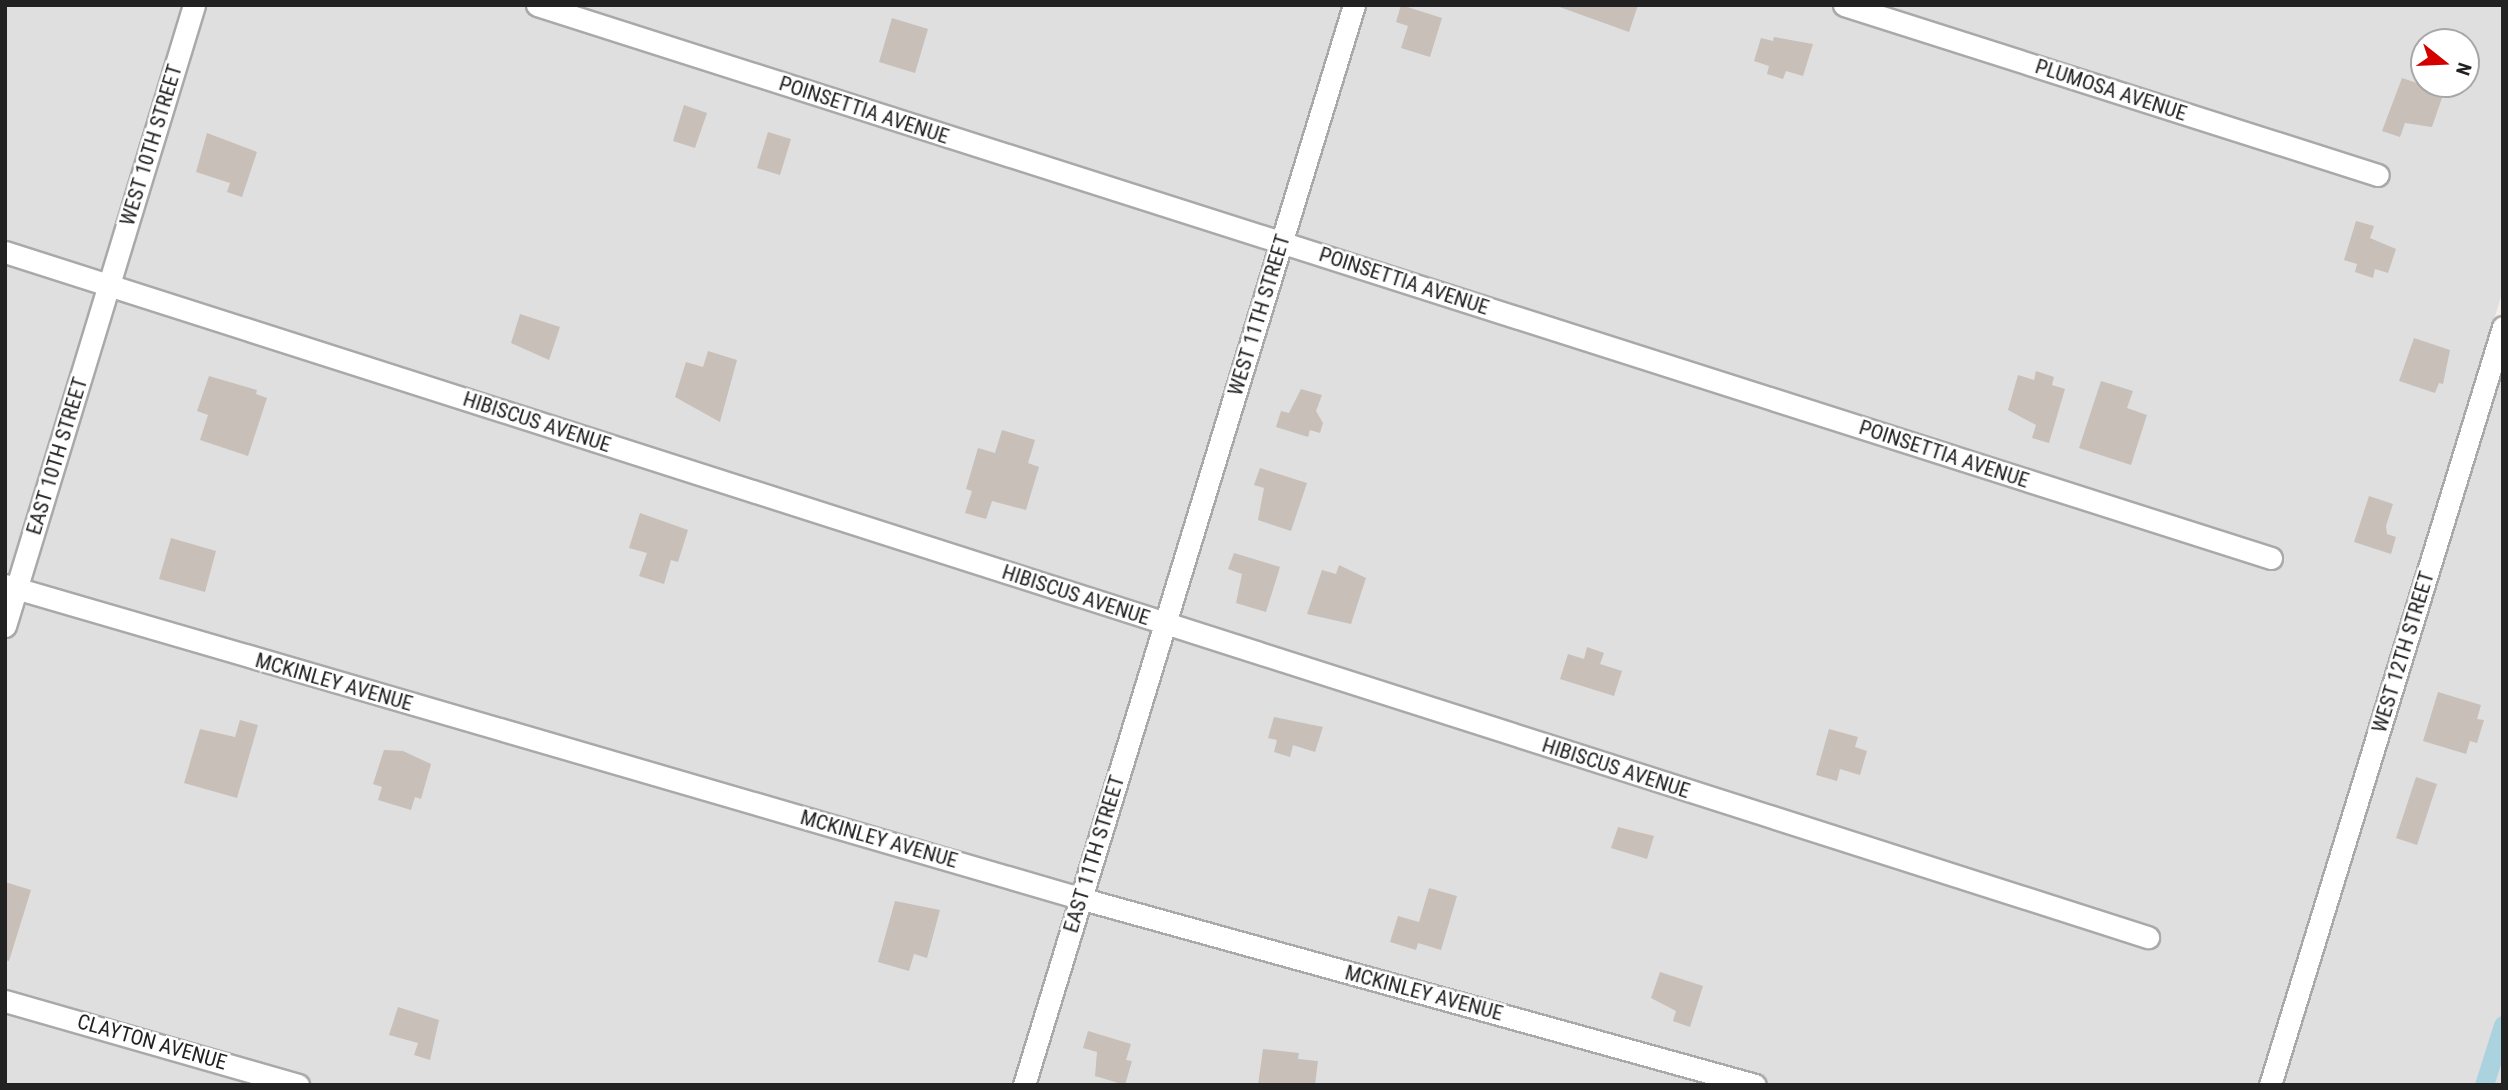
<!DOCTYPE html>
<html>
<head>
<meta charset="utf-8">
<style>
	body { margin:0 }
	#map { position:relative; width:2508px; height:1090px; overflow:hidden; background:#f2efe9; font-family:"Roboto Condensed",sans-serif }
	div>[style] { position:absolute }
	.residential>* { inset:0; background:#e0dfdf }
	.canal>* { height:19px; margin:-9.5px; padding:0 9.5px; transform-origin:9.5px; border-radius:9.5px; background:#aad3df }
	.building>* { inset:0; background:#c7bfb8 }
	.roads { filter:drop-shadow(2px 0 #a9a9a9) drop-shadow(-2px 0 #a9a9a9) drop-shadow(0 2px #a9a9a9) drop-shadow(0 -2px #a9a9a9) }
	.minor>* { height:21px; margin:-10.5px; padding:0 10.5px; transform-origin:10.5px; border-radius:10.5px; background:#fff }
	span { translate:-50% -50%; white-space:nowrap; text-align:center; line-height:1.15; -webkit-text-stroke:5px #fff; paint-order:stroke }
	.street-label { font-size:21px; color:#222 }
	.frame { position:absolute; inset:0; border:7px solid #222; pointer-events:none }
	.north { position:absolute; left:2410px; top:28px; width:70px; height:70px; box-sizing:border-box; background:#fff; border:2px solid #a7a7a7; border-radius:50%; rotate:108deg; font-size:19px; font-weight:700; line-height:28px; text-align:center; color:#222 }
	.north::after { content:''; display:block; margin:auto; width:24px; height:32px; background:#d40000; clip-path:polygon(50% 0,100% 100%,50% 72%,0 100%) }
</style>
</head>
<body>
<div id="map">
	<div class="residential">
		<div style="clip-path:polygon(evenodd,5px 5px,2503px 5px,2503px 290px,2259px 1085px,5px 1085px,5px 5px,2424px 42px,2466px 42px,2466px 84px,2424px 84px,2424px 42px)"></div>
		<div style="clip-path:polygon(2503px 363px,2503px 1085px,2281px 1085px,2313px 980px)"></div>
	</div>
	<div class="canal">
		<div style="left:2484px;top:1085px;width:63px;rotate:-72.4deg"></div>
	</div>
	<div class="building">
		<div style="clip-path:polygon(1401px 5px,1442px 18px,1430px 57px,1401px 48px,1408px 26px,1396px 22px)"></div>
		<div style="clip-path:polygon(1554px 5px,1638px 5px,1629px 32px)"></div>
		<div style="clip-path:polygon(892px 18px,928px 29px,915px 73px,879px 62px)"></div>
		<div style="clip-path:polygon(1774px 37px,1813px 44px,1803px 76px,1786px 71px,1783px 79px,1767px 74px,1769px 66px,1754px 61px,1761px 38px,1773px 41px)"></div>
		<div style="clip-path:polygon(2402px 78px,2444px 92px,2432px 127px,2405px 123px,2400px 137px,2382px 131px)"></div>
		<div style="clip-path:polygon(684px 105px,707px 113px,695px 148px,673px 141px)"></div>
		<div style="clip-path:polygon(768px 132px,791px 139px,780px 175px,757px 168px)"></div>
		<div style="clip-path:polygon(207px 133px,257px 152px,242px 197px,227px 192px,230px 183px,196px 172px)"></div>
		<div style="clip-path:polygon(2356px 221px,2374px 226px,2370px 238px,2396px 249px,2388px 273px,2375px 269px,2373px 278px,2355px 272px,2357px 264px,2344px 260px)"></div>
		<div style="clip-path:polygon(520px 314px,560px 327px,549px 360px,511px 343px)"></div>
		<div style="clip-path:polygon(2414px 338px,2450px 350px,2443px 384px,2439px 383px,2435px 393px,2399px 381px)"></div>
		<div style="clip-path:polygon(708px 351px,737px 360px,720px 422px,675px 397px,686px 362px,703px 367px)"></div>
		<div style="clip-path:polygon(2036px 371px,2054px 377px,2052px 385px,2065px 389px,2049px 443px,2032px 438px,2036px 425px,2008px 410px,2018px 375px,2034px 380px)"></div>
		<div style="clip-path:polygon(209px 376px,257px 390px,256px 394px,267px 398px,248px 456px,200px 440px,208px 415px,197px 411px)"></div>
		<div style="clip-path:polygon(2101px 381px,2133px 391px,2127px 408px,2147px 415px,2131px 465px,2079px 448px)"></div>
		<div style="clip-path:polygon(1301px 389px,1322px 395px,1316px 411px,1323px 423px,1320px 433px,1310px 430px,1308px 437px,1276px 427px,1281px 411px,1289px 413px)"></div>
		<div style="clip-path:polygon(1002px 430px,1035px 440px,1028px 463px,1039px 467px,1026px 510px,992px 501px,986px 519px,965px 513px,972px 491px,966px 489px,978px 448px,995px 453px)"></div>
		<div style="clip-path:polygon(1260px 468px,1307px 483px,1291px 531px,1258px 520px,1264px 488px,1254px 485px)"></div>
		<div style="clip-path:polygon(2369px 496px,2393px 504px,2386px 526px,2387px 534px,2396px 537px,2391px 554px,2354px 542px)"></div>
		<div style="clip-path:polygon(640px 513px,688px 530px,678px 562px,671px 560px,664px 584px,639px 576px,647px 553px,629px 548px)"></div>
		<div style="clip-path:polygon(171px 538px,216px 551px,205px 592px,159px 579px)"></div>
		<div style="clip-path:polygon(1234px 553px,1280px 567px,1266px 612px,1236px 603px,1242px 574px,1228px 569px)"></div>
		<div style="clip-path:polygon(1339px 565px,1366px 578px,1351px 624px,1307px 614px,1322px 570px,1336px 574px)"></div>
		<div style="clip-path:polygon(1587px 647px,1604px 653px,1600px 664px,1622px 671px,1614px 696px,1560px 679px,1568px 654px,1584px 659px)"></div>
		<div style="clip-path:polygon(2438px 692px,2481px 705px,2477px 719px,2484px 720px,2477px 743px,2470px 741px,2466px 754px,2423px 741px)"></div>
		<div style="clip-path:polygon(1274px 717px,1323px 727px,1315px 752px,1293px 745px,1290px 757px,1274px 752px,1277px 740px,1268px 738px)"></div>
		<div style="clip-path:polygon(240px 720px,258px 725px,237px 798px,184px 783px,200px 729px,235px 737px)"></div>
		<div style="clip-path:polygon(1829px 729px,1858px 737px,1855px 747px,1867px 751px,1860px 775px,1840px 769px,1837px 781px,1816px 775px)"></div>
		<div style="clip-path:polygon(384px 750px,403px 751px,431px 764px,421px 799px,415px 797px,411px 810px,378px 800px,382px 787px,373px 784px)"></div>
		<div style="clip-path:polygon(2416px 777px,2437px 784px,2417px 845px,2396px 838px)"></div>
		<div style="clip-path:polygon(1618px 827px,1654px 836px,1647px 859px,1611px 848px)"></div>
		<div style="clip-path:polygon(5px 882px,31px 890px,9px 961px,5px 960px)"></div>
		<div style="clip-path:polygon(1429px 888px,1457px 896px,1441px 950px,1418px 943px,1416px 950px,1390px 942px,1398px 916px,1419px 922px)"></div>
		<div style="clip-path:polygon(895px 901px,940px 910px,927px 958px,914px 954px,909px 971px,878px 962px)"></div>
		<div style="clip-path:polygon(1660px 972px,1703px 986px,1690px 1027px,1673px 1021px,1676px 1011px,1651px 998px)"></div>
		<div style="clip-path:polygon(398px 1007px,439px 1020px,430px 1060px,414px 1055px,418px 1043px,389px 1035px)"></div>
		<div style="clip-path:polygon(1088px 1031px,1131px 1044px,1126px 1060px,1132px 1061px,1125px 1085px,1095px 1076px,1097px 1052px,1083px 1048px)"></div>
		<div style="clip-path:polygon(1263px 1049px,1299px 1053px,1298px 1059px,1318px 1061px,1315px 1085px,1258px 1085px)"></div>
	</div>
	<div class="roads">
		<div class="minor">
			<div style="left:537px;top:5px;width:1820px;rotate:17.69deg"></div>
			<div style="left:1844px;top:5px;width:560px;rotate:17.66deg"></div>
			<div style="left:5px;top:252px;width:2250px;rotate:17.73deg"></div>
			<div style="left:5px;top:585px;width:1123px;rotate:16.24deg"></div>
			<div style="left:1083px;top:899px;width:697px;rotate:15.47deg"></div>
			<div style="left:5px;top:626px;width:649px;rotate:-73.07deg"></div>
			<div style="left:5px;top:1001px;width:305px;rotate:16deg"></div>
			<div style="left:1024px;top:1085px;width:1129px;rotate:-73.01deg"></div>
			<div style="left:2270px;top:1085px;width:793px;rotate:-72.91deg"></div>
		</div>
	</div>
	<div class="street-label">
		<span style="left:2111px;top:90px;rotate:18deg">PLUMOSA AVENUE</span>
		<span style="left:864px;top:110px;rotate:18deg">POINSETTIA AVENUE</span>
		<span style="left:151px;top:145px;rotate:-73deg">WEST 10TH STREET</span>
		<span style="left:1404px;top:281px;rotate:18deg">POINSETTIA AVENUE</span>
		<span style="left:1259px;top:315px;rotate:-73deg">WEST 11TH STREET</span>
		<span style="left:537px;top:422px;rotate:18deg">HIBISCUS AVENUE</span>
		<span style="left:1944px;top:454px;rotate:18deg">POINSETTIA AVENUE</span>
		<span style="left:57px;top:456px;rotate:-73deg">EAST 10TH STREET</span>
		<span style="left:1076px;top:595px;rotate:18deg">HIBISCUS AVENUE</span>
		<span style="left:2403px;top:652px;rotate:-73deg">WEST 12TH STREET</span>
		<span style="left:334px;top:682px;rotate:16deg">MCKINLEY AVENUE</span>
		<span style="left:1616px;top:768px;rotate:18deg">HIBISCUS AVENUE</span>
		<span style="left:879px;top:839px;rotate:16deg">MCKINLEY AVENUE</span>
		<span style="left:1094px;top:854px;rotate:-73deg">EAST 11TH STREET</span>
		<span style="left:1424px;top:993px;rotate:15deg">MCKINLEY AVENUE</span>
		<span style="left:152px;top:1042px;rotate:16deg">CLAYTON AVENUE</span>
	</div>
	<div class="frame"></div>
	<div class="north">N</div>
</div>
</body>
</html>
